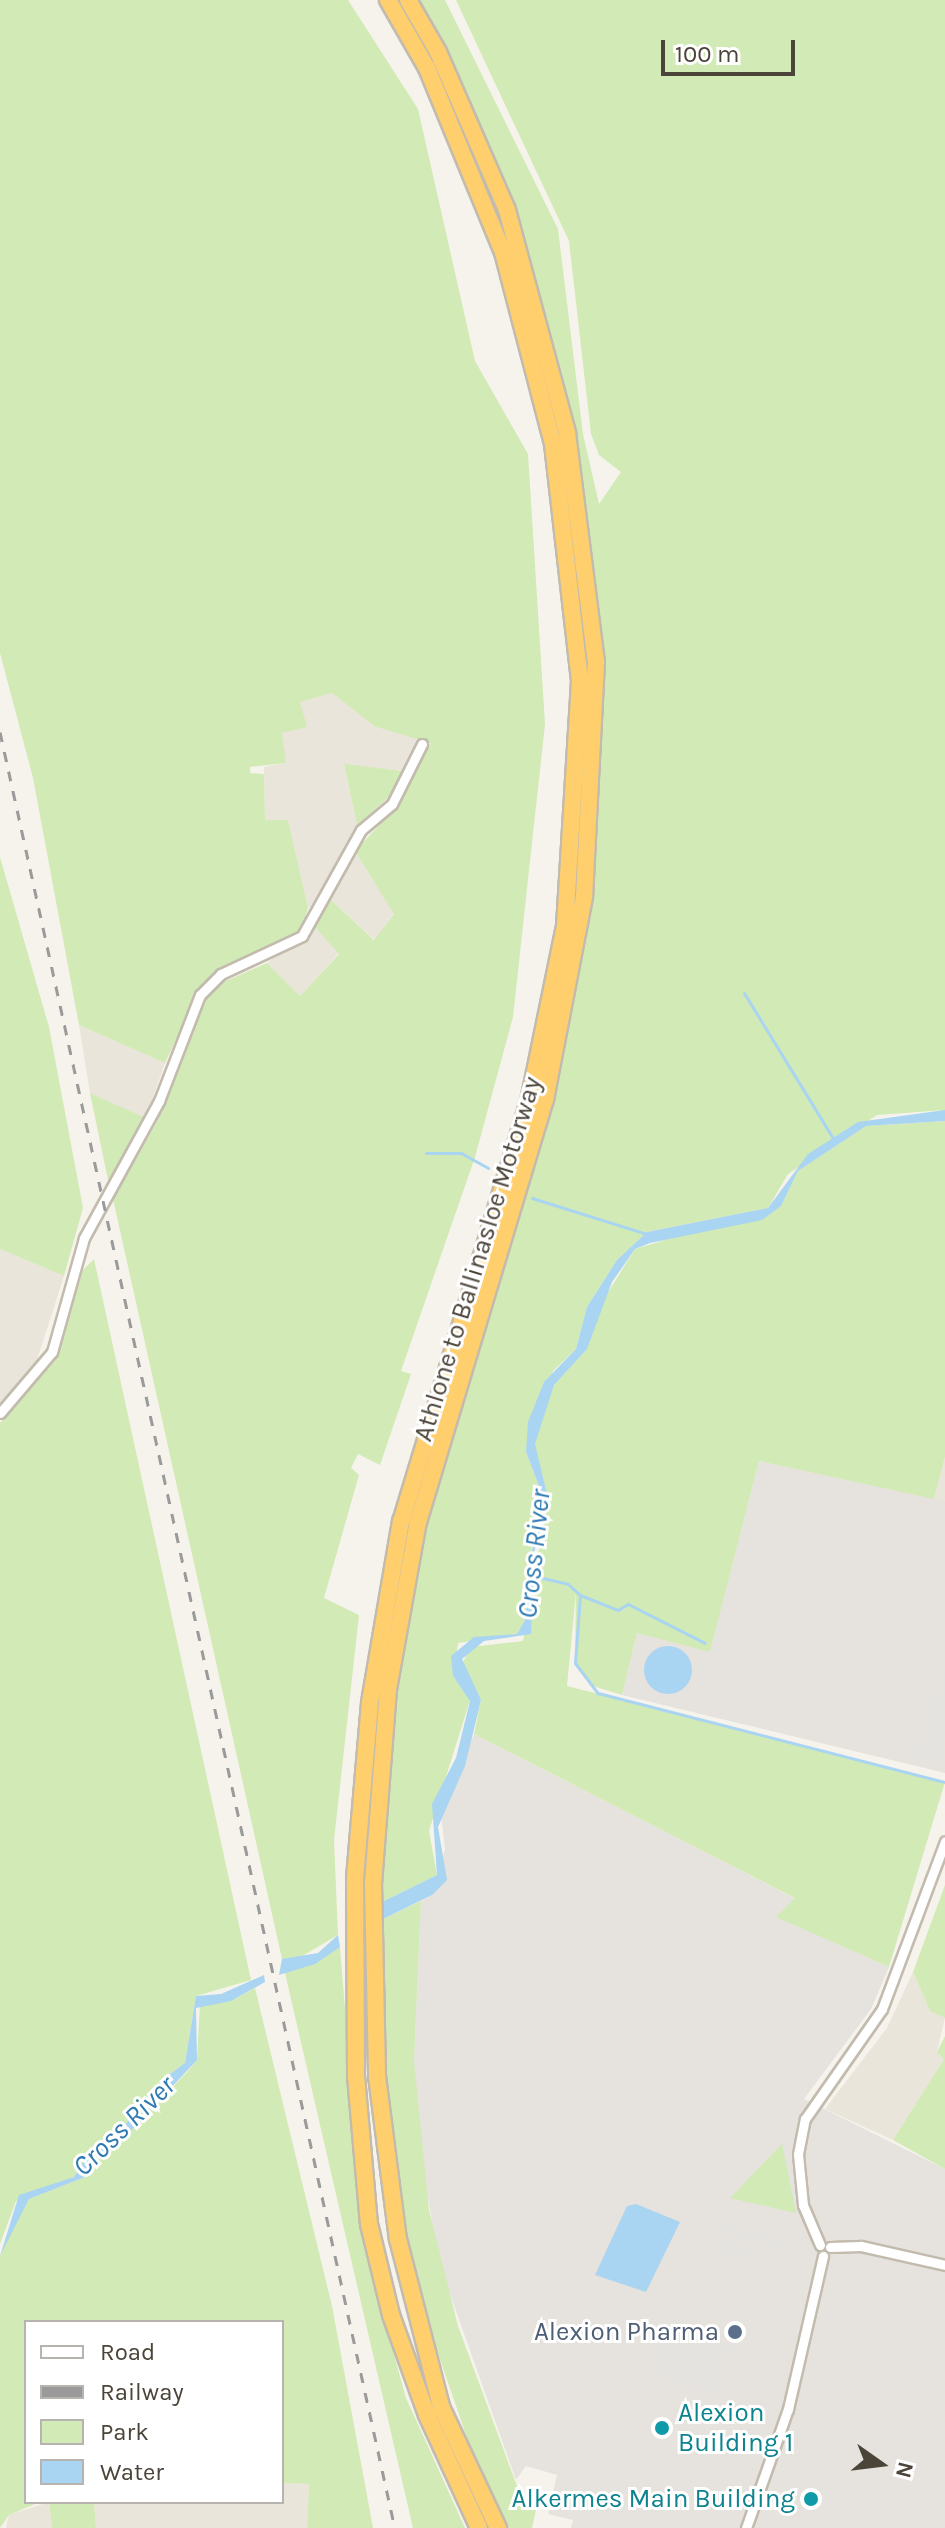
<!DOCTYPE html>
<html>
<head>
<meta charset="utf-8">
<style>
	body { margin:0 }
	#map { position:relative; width:945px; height:2528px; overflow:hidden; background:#f6f3ec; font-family:Karla,sans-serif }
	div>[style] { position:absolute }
	.residential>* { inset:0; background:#eae5da }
	.industrial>* { inset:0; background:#e6e2dd }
	.green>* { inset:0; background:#d2eab5 }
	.parking>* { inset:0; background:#e5e3e0 }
	.water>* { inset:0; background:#a9d4f2 }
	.round { border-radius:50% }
	.stream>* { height:3px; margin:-1.5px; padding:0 1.5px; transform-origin:1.5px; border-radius:1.5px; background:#a9d4f2 }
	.roads { filter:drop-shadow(2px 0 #c2bbae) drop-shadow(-2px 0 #c2bbae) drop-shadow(0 2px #c2bbae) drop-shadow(0 -2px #c2bbae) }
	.street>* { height:9px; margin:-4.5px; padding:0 4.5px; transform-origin:4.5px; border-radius:4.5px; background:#fff }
	.highway>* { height:16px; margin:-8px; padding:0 8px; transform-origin:8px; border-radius:8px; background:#ffcf6e }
	.rail>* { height:3px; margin-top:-1.5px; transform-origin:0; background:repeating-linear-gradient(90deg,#9a9a9a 0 10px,transparent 0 20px) }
	.dots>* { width:22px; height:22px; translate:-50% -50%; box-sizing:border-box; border:4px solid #fff; border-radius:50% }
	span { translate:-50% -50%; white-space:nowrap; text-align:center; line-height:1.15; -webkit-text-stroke:6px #fff; paint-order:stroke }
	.street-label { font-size:26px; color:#4b4439 }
	.service-label { font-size:26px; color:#4e5e75 }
	.right { translate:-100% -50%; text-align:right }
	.culture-label { font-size:26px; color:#0d838f }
	.left { translate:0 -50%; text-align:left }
	.water-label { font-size:28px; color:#2e7ab2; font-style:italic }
	.legend { position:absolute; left:24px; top:2320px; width:260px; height:184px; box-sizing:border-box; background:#fff; border:2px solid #b7b4b0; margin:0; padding:10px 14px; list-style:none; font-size:24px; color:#4b4439 }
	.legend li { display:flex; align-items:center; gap:16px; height:40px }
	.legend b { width:40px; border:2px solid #b7b4b0 }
	.north { position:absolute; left:841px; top:2424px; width:80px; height:80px; -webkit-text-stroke:6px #fff; paint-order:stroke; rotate:104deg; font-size:22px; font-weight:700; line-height:32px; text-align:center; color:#4b4439 }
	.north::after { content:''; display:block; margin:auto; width:28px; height:36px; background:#4b4439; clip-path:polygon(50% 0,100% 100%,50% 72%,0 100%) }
	.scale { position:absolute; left:661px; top:40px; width:134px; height:36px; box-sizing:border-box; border:4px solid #4b4439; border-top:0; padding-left:10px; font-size:24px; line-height:28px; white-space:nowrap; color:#4b4439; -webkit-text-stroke:6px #fff; paint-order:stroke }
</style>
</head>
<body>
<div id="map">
	<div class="residential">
		<div style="clip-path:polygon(332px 693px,374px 726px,419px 735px,402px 771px,344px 765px,357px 825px,319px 902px,308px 908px,288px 821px,265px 820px,264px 767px,285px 763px,282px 732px,299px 702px)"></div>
		<div style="clip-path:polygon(355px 851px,394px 913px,375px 940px,331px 900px)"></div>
		<div style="clip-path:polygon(314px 926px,339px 953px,300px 996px,267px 963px)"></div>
		<div style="clip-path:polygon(79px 1025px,165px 1063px,146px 1118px,90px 1093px)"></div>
		<div style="clip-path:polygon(0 1249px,64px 1276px,36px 1363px,0 1403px)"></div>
		<div style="clip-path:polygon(945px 1457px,945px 1501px,934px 1499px)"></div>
		<div style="clip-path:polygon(913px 1972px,930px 2011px,945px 2018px,937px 2051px,944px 2059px,893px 2140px,825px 2109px,887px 2028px)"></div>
		<div style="clip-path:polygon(282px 2483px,309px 2484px,307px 2528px,96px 2528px,94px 2502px,282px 2502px)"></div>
		<div style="clip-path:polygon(49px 2502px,52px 2528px,6px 2528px,9px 2515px)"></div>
	</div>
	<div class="industrial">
		<div style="clip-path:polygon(759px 1461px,945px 1501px,945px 1773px,622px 1695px,637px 1633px,710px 1651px)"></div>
		<div style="clip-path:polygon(474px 1734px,796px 1899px,777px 1917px,889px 1967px,871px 2009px,804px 2099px,945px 2169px,945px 2528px,571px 2528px,573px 2520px,548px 2514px,557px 2475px,526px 2466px,516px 2480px,440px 2266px,418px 2142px,414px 2061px,421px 1901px,432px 1895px,445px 1849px,441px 1815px)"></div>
	</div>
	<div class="green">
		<div style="clip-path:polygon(0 0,348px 0,418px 109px,475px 361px,528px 454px,545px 724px,513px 1017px,475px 1157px,401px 1371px,411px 1374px,380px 1465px,358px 1454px,351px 1468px,359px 1475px,324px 1598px,359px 1615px,334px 1840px,338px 1935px,299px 1958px,282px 1959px,113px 1199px,157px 1122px,210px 988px,267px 963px,300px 996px,339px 954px,314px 926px,331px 900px,374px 940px,394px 914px,355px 851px,399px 804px,430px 743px,374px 726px,332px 693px,300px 702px,307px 727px,282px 733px,286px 763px,250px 767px,250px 773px,264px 774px,265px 820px,288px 820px,308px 908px,303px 925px,286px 943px,203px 982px,165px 1063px,79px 1025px,33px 778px,0 653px)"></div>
		<div style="clip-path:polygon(415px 0,445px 0,558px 229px,583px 434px,599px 504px,621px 472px,599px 455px,591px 434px,569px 241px,456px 0,945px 0,945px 1110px,877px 1115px,788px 1174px,768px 1208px,647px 1232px,617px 1260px,587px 1307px,576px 1349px,553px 1371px,526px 1452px,539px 1486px,525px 1620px,517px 1634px,458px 1643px,453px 1676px,470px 1700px,429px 1831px,437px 1875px,380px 1903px,395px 1685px,421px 1536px,565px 1039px,592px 874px,601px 714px,587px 517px,553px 347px,529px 263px)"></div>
		<div style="clip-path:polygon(344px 764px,402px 771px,390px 796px,357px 825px)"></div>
		<div style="clip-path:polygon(0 857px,49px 1027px,83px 1208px,64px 1276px,0 1249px)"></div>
		<div style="clip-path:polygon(90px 1093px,146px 1118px,113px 1182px,108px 1180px)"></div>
		<div style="clip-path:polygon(945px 1121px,945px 1457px,934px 1499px,759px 1461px,710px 1652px,637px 1633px,622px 1695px,590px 1685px,575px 1663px,576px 1592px,567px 1686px,945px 1782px,889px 1967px,776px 1917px,795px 1898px,474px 1734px,481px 1700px,461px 1667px,470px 1647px,523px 1641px,548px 1498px,534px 1444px,542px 1415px,554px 1385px,587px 1349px,597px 1310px,635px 1249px,781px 1206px,798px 1171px,866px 1126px)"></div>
		<div style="clip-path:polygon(94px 1259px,251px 1980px,196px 1996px,185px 2063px,162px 2080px,119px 2132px,89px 2152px,74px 2177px,16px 2201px,0 2244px,0 1423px,55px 1361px,83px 1270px)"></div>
		<div style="clip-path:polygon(945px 1885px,945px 2018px,930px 2011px,913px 1972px)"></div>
		<div style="clip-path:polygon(421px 1901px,414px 2061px,429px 2210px,458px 2326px,521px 2497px,536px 2510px,532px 2528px,509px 2528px,478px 2470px,410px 2272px,391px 2166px,379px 1983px,383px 1919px)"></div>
		<div style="clip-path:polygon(340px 1947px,364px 2245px,406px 2398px,465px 2528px,413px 2528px,285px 1973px)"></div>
		<div style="clip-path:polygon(255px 1988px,332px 2306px,373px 2528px,307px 2528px,309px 2484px,282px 2483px,282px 2322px,26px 2322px,26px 2502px,40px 2502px,9px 2515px,0 2528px,0 2256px,11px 2231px,29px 2199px,85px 2177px,97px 2155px,125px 2137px,187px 2072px,197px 2060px,200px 2003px,231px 2001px)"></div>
		<div style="clip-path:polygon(945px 2036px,945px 2169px,893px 2140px,944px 2059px,937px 2052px)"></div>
		<div style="clip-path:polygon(782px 2143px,796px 2213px,730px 2198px,782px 2144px)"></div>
		<div style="clip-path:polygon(49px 2502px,94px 2502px,96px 2528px,52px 2528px)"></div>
	</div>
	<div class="parking">
		<div style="clip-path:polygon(938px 1671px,945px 1673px,945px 1739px,936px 1765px,915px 1757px,924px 1731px,930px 1732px)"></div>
		<div style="clip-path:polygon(719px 2223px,780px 2241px,778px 2248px,717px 2231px)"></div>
		<div style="clip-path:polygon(714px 2238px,748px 2247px,744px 2260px,710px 2251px)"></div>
		<div style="clip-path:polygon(776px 2287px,783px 2289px,771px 2335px,764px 2333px)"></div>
		<div style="clip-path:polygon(662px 2327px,730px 2344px,717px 2394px,649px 2376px)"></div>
	</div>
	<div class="water">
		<div style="clip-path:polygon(945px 1110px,945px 1121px,866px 1126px,798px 1171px,781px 1206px,762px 1220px,650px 1243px,635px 1249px,612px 1282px,587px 1349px,554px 1385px,535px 1444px,548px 1498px,534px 1553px,531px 1634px,484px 1641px,462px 1659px,481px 1700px,465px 1766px,438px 1827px,447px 1880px,432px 1895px,383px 1919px,380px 1903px,437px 1875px,432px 1804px,456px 1758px,470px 1701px,453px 1676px,451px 1656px,474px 1637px,517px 1634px,525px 1620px,539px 1486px,526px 1452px,528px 1422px,544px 1382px,576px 1349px,587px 1307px,617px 1260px,647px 1232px,768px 1208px,808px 1154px,858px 1122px)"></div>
		<div class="round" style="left:644px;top:1646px;width:48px;height:48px"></div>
		<div style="clip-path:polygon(338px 1935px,340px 1947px,315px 1964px,279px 1975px,282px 1959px,318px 1953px)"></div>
		<div style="clip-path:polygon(264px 1975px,265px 1982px,231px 2001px,196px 2008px,197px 2060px,125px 2137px,97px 2155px,85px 2177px,29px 2199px,0 2256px,19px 2195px,74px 2177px,95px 2143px,119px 2132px,162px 2080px,185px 2063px,196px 1996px,221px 1994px)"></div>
		<div style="clip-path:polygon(636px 2204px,680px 2222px,646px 2292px,595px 2275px,627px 2206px)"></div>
	</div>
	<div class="stream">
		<div style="left:744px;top:993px;width:172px;rotate:58.5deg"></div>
		<div style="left:426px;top:1153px;width:35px"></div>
		<div style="left:461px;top:1153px;width:31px;rotate:29deg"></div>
		<div style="left:532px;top:1198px;width:124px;rotate:17.4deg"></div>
		<div style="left:534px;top:1576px;width:35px;rotate:13deg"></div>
		<div style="left:568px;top:1584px;width:16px;rotate:43deg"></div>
		<div style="left:580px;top:1595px;width:68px;rotate:94.2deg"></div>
		<div style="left:575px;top:1663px;width:38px;rotate:53deg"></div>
		<div style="left:598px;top:1693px;width:358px;rotate:14.4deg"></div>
		<div style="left:580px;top:1595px;width:41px;rotate:21.5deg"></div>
		<div style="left:618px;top:1610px;width:12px;rotate:-31deg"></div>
		<div style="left:628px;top:1604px;width:86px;rotate:26.9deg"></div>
	</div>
	<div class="roads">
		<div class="street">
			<div style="left:0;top:1413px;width:80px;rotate:-49.6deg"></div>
			<div style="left:52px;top:1352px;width:118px;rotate:-74.3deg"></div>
			<div style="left:84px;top:1238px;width:156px;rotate:-61.3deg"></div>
			<div style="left:159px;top:1101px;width:114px;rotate:-68.9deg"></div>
			<div style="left:200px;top:995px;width:30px;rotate:-45deg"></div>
			<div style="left:221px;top:974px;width:89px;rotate:-25.1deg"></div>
			<div style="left:302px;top:936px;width:121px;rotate:-60.9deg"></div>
			<div style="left:361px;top:830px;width:40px;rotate:-40deg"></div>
			<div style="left:392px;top:804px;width:67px;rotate:-63.4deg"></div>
			<div style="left:820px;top:2245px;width:43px;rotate:-113deg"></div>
			<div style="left:803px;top:2205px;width:51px;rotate:-95.6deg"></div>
			<div style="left:798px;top:2154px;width:36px;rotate:-79deg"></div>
			<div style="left:805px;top:2119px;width:134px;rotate:-55deg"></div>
			<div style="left:882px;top:2009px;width:179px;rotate:-69.4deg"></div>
			<div style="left:830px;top:2247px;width:31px;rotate:-2deg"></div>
			<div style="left:861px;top:2246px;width:86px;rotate:12.7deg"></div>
			<div style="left:746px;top:2528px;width:126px;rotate:-70.6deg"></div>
			<div style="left:788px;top:2409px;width:157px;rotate:-77.1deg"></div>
		</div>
		<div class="highway">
			<div style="left:388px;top:0;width:78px;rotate:60.2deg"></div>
			<div style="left:427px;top:68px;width:199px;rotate:67.6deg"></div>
			<div style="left:503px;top:252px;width:198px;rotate:75.4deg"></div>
			<div style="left:553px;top:444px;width:239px;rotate:83.5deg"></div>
			<div style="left:580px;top:681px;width:245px;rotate:93.5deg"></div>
			<div style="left:565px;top:926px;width:179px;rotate:101.6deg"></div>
			<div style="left:529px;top:1101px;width:439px;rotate:106.9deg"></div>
			<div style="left:401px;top:1521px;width:185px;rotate:99.7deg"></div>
			<div style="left:370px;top:1703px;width:176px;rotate:94.9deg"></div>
			<div style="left:355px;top:1878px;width:198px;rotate:89.7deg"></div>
			<div style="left:356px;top:2076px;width:149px;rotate:85deg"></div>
			<div style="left:369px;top:2224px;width:94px;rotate:76.4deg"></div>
			<div style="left:391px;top:2315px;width:106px;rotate:70.2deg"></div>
			<div style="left:427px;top:2415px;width:124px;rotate:65.3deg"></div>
			<div style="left:408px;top:0;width:60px;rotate:60deg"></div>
			<div style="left:438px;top:52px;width:172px;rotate:66.4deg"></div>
			<div style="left:507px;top:210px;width:231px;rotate:74.9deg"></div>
			<div style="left:567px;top:433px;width:230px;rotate:82.8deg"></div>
			<div style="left:596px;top:661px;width:236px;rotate:92.9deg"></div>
			<div style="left:584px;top:897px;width:206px;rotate:100.9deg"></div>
			<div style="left:545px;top:1099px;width:441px;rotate:106.7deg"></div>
			<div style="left:418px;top:1521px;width:171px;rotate:100.1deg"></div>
			<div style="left:388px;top:1689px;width:195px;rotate:94.4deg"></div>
			<div style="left:373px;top:1883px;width:193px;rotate:88.8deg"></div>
			<div style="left:377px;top:2076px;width:164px;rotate:82.7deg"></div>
			<div style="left:398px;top:2239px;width:173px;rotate:75.6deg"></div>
			<div style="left:441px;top:2407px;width:134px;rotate:64.8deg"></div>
		</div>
	</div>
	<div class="rail">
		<div style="left:0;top:732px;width:1839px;rotate:77.6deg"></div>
	</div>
	<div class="dots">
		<div style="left:735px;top:2332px;background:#5c6f8a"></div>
		<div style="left:662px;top:2428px;background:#0f9aa8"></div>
		<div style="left:811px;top:2499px;background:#0f9aa8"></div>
	</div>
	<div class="street-label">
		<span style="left:478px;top:1259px;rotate:-73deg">Athlone to Ballinasloe Motorway</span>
	</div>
	<div class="service-label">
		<span class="right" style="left:719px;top:2332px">Alexion Pharma</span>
	</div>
	<div class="culture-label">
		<span class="left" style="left:678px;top:2428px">Alexion<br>Building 1</span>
		<span class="right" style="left:795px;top:2499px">Alkermes Main Building</span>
	</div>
	<div class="water-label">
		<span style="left:534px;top:1554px;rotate:-84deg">Cross River</span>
		<span style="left:124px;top:2126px;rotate:-44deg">Cross River</span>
	</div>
	<ul class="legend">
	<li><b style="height:10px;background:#fff"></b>Road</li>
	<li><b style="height:10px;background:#9a9a9a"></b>Railway</li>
	<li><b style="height:22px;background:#d2eab5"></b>Park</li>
	<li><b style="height:22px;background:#a9d4f2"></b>Water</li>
	</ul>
	<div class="north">N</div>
	<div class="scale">100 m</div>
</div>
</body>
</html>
